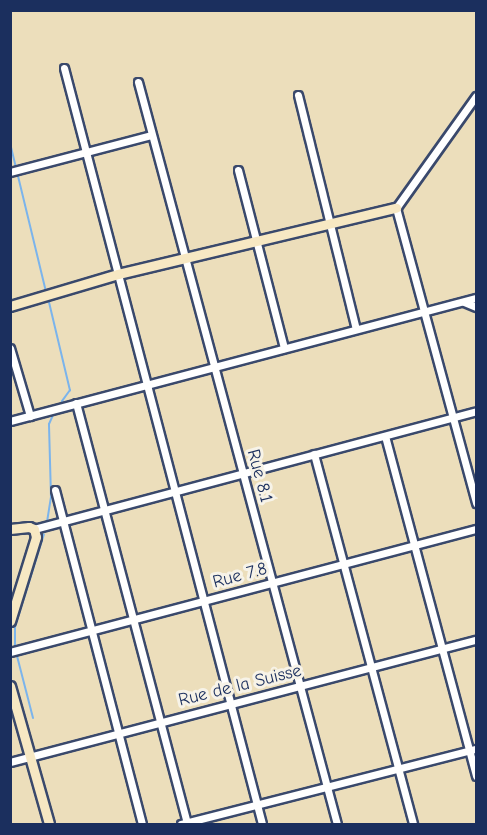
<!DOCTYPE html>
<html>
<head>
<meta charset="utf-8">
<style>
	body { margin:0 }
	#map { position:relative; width:487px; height:835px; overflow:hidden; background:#ecdebb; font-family:"Comic Neue",sans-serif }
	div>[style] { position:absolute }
	.stream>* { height:2px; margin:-1px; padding:0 1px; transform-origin:1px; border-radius:1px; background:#7bb4ec }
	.roads { filter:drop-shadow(2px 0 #3a496c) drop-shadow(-2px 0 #3a496c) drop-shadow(0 2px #3a496c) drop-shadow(0 -2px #3a496c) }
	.street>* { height:7px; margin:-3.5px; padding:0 3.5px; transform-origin:3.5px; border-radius:3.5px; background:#fff }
	.secondary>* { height:9px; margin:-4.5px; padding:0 4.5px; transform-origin:4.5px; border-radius:4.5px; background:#f7e8c3 }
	span { translate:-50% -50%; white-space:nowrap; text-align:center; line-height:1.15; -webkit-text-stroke:6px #f7f3e8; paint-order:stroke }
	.street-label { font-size:18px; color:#1b2f5e }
	.frame { position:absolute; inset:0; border:12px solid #1b2f5e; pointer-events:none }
</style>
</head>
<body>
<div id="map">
	<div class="stream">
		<div style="left:10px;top:143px;width:153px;rotate:76.4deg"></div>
		<div style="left:48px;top:298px;width:95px;rotate:76.6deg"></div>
		<div style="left:70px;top:390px;width:14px;rotate:126deg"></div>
		<div style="left:47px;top:522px;width:25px;rotate:-81deg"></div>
		<div style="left:51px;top:497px;width:73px;rotate:-91.6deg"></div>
		<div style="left:49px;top:424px;width:12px;rotate:-66deg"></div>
		<div style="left:15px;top:646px;width:19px;rotate:-90deg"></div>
		<div style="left:15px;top:627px;width:97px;rotate:-72.7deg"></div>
		<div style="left:17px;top:656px;width:64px;rotate:75.5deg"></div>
	</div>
	<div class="roads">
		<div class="street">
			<div style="left:64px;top:68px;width:781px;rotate:75.32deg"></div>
			<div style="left:138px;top:82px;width:768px;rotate:74.99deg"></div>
			<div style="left:298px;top:95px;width:241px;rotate:76.1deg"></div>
			<div style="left:476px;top:96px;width:138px;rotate:125.5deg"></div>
			<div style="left:396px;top:208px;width:306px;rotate:74.8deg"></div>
			<div style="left:238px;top:170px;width:184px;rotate:75.5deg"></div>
			<div style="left:10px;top:172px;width:146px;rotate:-14.7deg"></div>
			<div style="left:464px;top:302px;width:13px;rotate:23deg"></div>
			<div style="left:10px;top:348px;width:71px;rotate:73.6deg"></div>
			<div style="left:76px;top:403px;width:435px;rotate:75.2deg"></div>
			<div style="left:10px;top:421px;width:482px;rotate:-14.8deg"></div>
			<div style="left:385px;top:436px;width:352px;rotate:75deg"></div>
			<div style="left:314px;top:454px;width:383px;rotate:75deg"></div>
			<div style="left:55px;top:490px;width:345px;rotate:75.4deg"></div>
			<div style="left:34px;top:529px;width:457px;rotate:-14.9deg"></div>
			<div style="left:10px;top:652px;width:482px;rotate:-14.8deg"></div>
			<div style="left:10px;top:762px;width:482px;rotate:-14.7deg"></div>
			<div style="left:181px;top:824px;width:304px;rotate:-14.3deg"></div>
		</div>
		<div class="secondary">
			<div style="left:10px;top:306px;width:113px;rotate:-16.5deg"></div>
			<div style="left:118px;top:274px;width:286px;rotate:-13.4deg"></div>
			<div style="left:10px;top:529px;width:19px;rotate:-6deg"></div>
			<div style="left:29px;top:527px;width:5px;rotate:22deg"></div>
			<div style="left:34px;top:529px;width:8px;rotate:76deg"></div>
			<div style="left:36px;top:537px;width:88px;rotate:107.2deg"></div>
			<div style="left:10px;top:686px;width:143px;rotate:74.2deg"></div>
		</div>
	</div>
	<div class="street-label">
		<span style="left:259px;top:476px;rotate:75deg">Rue 8.1</span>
		<span style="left:240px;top:576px;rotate:-15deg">Rue 7.8</span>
		<span style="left:240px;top:686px;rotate:-14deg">Rue de la Suisse</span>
	</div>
	<div class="frame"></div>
</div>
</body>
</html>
